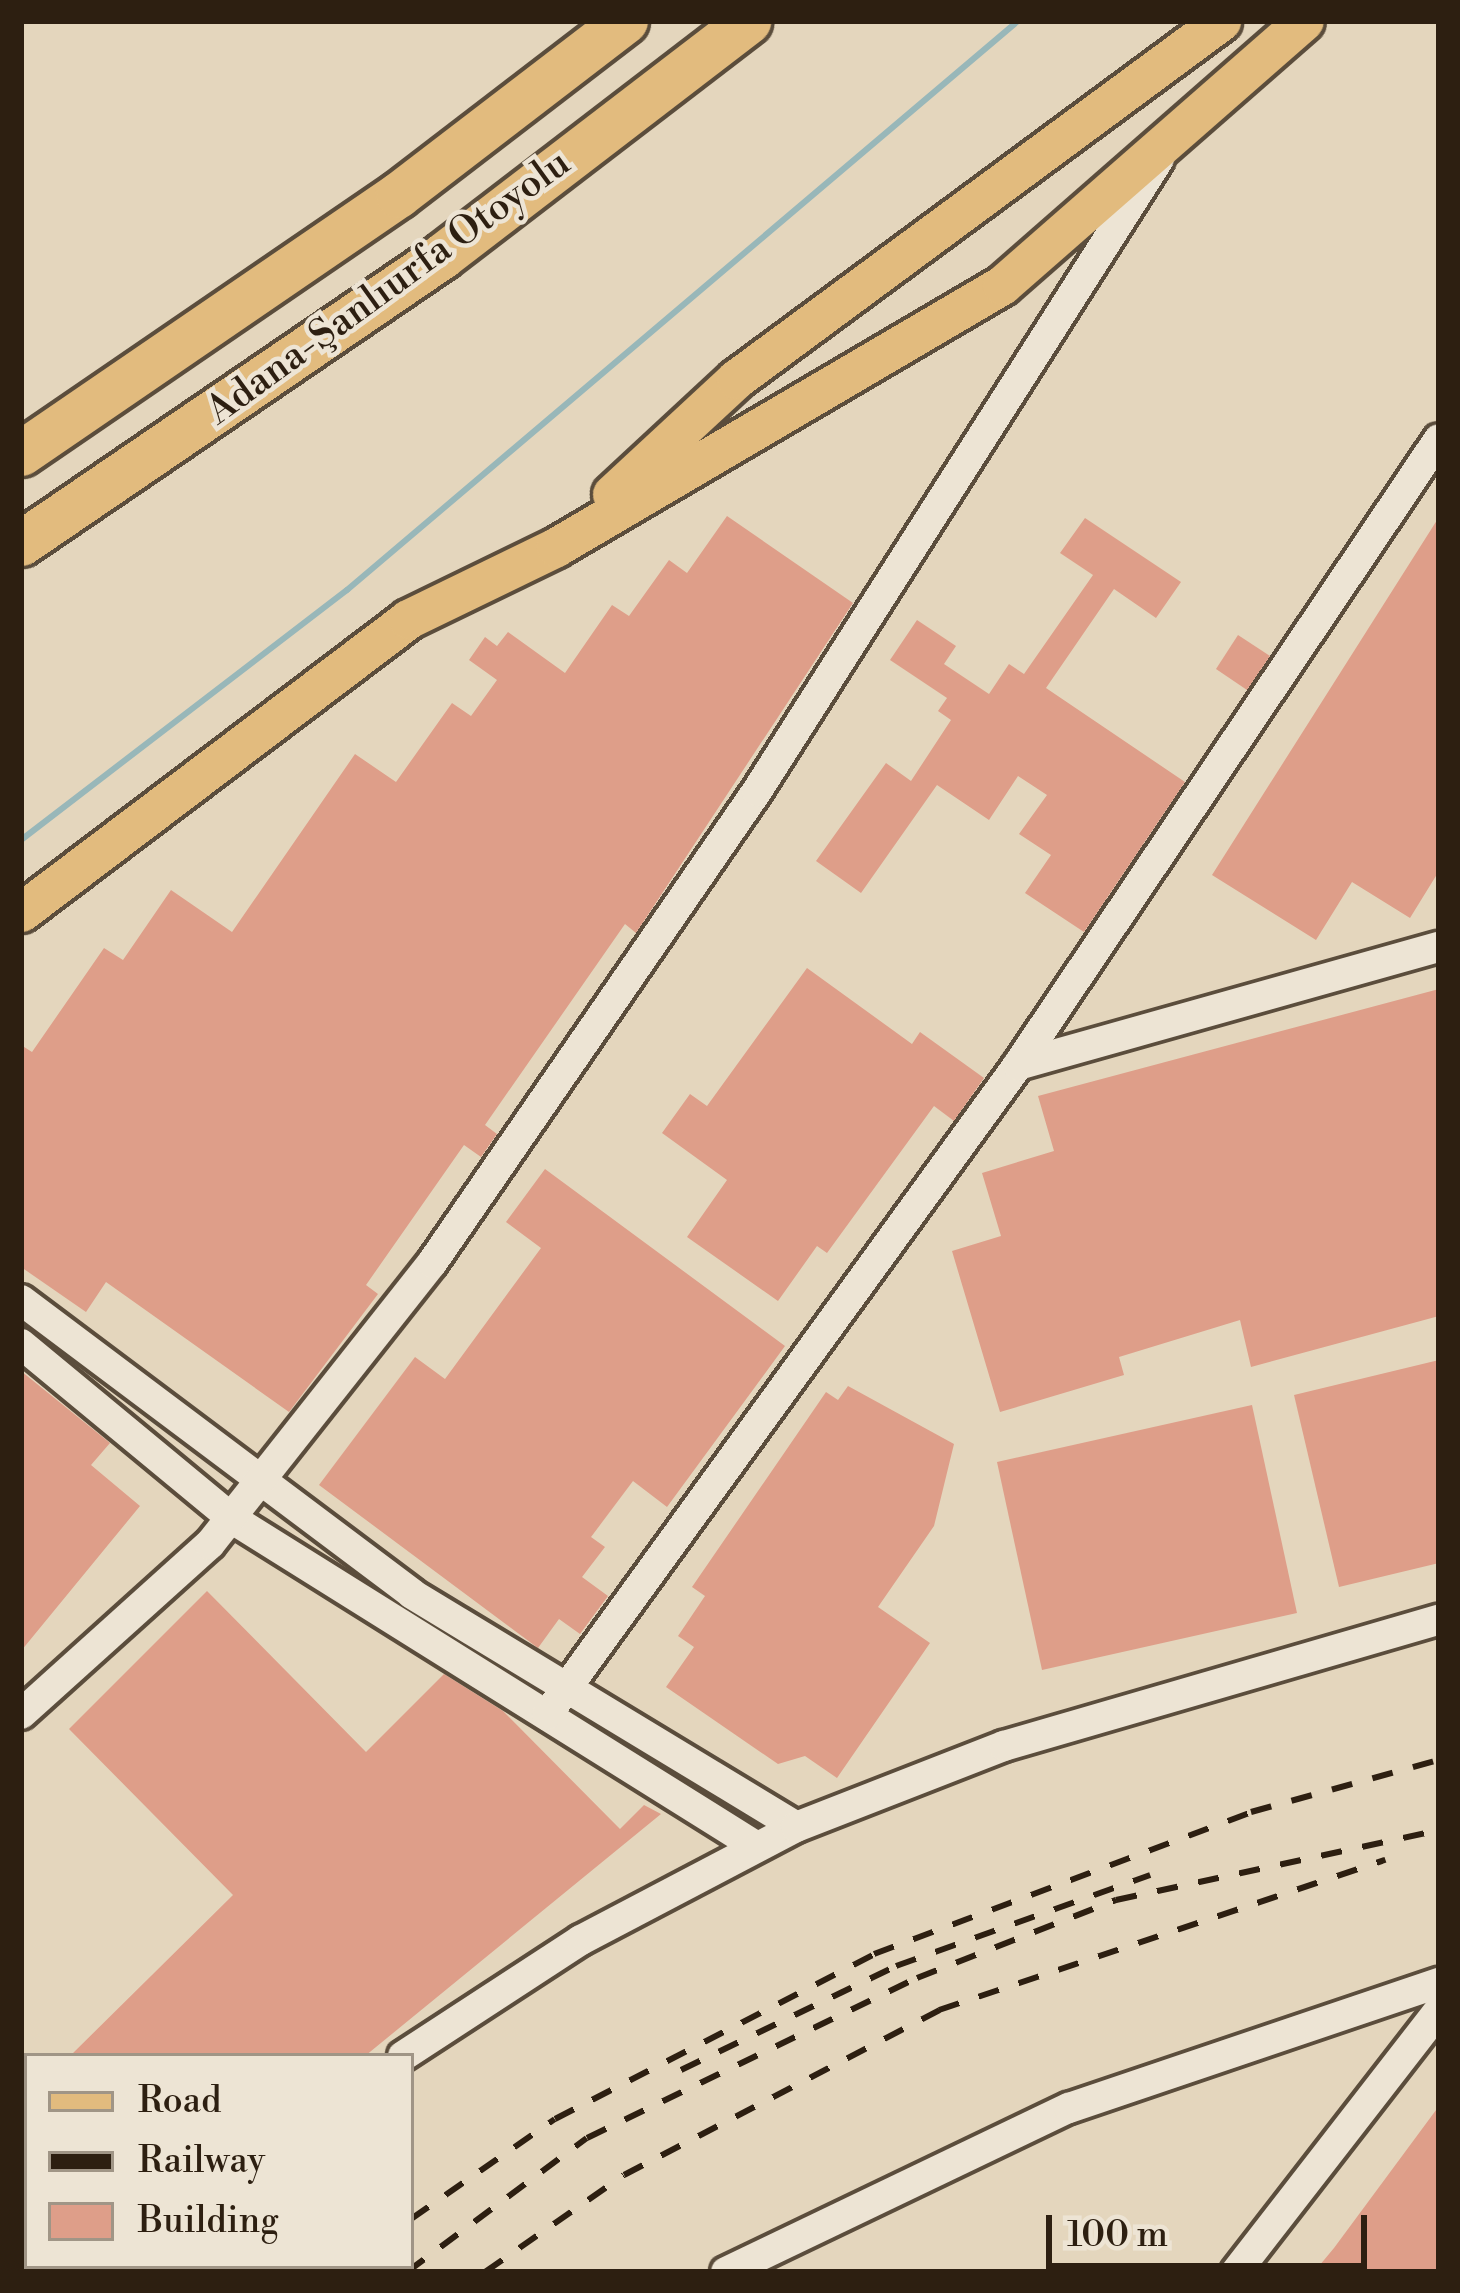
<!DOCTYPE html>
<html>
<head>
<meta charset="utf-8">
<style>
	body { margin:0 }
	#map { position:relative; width:1460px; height:2293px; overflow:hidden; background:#e4d6bd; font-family:"Libre Bodoni",serif }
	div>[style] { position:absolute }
	.stream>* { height:6px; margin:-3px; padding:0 3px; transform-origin:3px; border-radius:3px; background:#98b7b9 }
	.building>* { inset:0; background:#de9e89 }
	.roads { filter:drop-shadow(3px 0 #5b4d3c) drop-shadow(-3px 0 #5b4d3c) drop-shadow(0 3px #5b4d3c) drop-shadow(0 -3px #5b4d3c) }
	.minor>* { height:30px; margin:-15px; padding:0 15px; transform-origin:15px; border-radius:15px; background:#ede4d4 }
	.major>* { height:39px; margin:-19.5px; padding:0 19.5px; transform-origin:19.5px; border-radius:19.5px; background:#e2bb7e }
	.highway>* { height:45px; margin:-22.5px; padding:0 22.5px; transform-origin:22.5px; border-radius:22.5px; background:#e2bb7e }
	.rail>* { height:6px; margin-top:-3px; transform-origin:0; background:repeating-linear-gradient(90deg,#2d1f11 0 21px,transparent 0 42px) }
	span { translate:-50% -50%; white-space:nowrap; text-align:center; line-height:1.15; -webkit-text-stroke:9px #ede4d4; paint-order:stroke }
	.street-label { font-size:39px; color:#2d1f11 }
	.frame { position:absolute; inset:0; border:24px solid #2d1f11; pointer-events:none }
	.legend { position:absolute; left:24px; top:2053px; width:390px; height:216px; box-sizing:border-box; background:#ede4d4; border:3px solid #a09586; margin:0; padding:15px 21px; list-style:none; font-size:36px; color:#2d1f11 }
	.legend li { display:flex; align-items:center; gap:24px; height:60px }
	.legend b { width:60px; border:3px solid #a09586 }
	.scale { position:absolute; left:1046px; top:2215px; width:321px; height:54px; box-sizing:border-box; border:6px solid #2d1f11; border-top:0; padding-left:15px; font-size:36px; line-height:42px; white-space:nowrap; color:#2d1f11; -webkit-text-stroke:9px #ede4d4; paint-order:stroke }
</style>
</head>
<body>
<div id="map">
	<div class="stream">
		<div style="left:21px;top:840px;width:411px;rotate:-37.5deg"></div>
		<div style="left:347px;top:590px;width:880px;rotate:-40.3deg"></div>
	</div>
	<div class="building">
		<div style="clip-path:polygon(727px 516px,853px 603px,636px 933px,625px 924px,485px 1125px,497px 1134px,481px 1157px,464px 1145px,366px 1285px,378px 1294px,289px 1412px,106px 1282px,86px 1312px,21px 1267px,21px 1045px,32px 1052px,104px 948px,123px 960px,171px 890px,232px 932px,355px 754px,396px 782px,452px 703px,471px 716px,497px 680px,469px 660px,485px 637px,497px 646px,508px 632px,565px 673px,612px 605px,629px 616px,669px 560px,687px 573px)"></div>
		<div style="clip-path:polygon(1439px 517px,1439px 871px,1410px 918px,1352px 882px,1316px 940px,1212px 875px)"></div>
		<div style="clip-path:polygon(1085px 518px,1181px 582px,1156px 618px,1114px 589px,1046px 688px,1185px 782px,1084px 932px,1025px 893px,1051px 855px,1019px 834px,1047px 795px,1018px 776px,989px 820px,937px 785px,861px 893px,816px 861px,886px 763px,911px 781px,951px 720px,938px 711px,947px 698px,890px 660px,917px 620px,956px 646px,944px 664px,989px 694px,1009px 664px,1024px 674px,1093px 575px,1060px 553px)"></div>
		<div style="clip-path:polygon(1238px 635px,1270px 656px,1247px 690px,1216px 669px)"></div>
		<div style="clip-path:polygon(807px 968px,912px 1044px,920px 1032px,984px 1078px,954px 1121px,934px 1106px,827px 1253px,817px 1246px,778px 1301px,687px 1237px,727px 1180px,662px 1133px,690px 1094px,707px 1106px)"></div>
		<div style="clip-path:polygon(1439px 989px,1439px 1316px,1251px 1367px,1240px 1320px,1119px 1357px,1124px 1375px,1000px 1412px,952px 1251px,1001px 1236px,982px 1173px,1054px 1151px,1038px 1096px)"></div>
		<div style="clip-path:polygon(545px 1169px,785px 1346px,667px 1507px,633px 1481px,591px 1537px,605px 1547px,582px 1577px,608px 1596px,580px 1634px,559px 1619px,538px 1648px,319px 1485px,415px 1357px,445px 1379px,541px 1248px,506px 1222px)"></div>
		<div style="clip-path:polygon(1439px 1360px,1439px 1563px,1339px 1587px,1294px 1395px)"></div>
		<div style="clip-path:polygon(21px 1371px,110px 1443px,91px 1465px,140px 1506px,21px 1651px)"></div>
		<div style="clip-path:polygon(848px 1386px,954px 1444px,934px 1526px,878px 1607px,930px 1643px,837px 1778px,805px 1756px,778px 1764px,666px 1687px,694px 1647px,678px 1636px,705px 1596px,692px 1587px,826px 1392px,838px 1400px)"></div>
		<div style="clip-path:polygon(1252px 1405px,1297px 1613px,1042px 1670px,997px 1462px)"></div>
		<div style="clip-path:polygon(207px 1591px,366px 1752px,444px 1674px,503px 1711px,620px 1829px,644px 1805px,661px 1814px,365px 2056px,70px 2056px,233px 1895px,69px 1729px)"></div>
		<div style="clip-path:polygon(1439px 2106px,1439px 2272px,1314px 2272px,1334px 2248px)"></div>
	</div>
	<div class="roads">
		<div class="minor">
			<div style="left:1018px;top:1065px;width:437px;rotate:-15.7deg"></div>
			<div style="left:21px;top:1300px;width:489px;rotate:36.9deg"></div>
			<div style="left:412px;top:1594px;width:449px;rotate:31.2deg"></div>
			<div style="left:21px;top:1344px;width:273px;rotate:39.6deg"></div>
			<div style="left:231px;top:1518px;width:620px;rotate:32.02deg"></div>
			<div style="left:21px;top:1714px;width:254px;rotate:-42deg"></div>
			<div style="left:210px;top:1544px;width:358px;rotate:-51.7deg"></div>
			<div style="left:432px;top:1263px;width:573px;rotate:-55.45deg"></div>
			<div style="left:757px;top:791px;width:749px;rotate:-57.54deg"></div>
			<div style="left:547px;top:1715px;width:803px;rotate:-54.07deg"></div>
			<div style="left:1018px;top:1065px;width:754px;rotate:-56.08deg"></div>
			<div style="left:403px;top:2056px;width:212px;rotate:-33.1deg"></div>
			<div style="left:581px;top:1940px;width:243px;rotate:-27.7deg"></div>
			<div style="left:796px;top:1827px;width:223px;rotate:-21.3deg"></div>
			<div style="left:1004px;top:1746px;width:453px;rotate:-16.2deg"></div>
			<div style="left:123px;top:2272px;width:8px;rotate:-45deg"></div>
			<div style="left:726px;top:2272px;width:380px;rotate:-25.6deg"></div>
			<div style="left:1069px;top:2108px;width:391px;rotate:-18.7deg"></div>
			<div style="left:1236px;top:2272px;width:331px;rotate:-52.2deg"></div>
		</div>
		<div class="major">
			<div style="left:612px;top:494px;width:169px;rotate:-42.8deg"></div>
			<div style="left:736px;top:379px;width:603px;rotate:-36.43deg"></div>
			<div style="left:21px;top:912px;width:485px;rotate:-37.1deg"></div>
			<div style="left:408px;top:619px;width:165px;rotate:-25.9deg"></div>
			<div style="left:556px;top:547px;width:517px;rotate:-30.43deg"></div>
			<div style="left:1002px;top:285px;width:401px;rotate:-41.2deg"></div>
		</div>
		<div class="highway">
			<div style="left:21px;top:453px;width:457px;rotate:-34.4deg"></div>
			<div style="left:398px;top:195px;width:286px;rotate:-37.5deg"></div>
			<div style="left:21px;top:543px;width:510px;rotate:-34.28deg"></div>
			<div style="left:442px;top:256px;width:386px;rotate:-37.5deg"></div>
		</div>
	</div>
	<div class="rail">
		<div style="left:681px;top:2070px;width:239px;rotate:-25.8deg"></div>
		<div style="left:896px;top:1966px;width:270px;rotate:-19.7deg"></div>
		<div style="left:411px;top:2219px;width:175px;rotate:-34.8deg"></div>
		<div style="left:555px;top:2119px;width:359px;rotate:-27.3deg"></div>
		<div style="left:874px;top:1954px;width:403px;rotate:-20.6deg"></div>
		<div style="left:1251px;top:1812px;width:195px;rotate:-15.5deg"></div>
		<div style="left:338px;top:2272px;width:10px;rotate:-37deg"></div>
		<div style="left:379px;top:2272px;width:10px;rotate:-37deg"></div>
		<div style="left:407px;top:2272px;width:224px;rotate:-36.7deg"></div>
		<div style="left:587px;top:2138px;width:367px;rotate:-25.9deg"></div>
		<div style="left:917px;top:1978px;width:214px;rotate:-21.4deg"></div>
		<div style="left:1116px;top:1900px;width:330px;rotate:-12.2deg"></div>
		<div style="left:485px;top:2272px;width:169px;rotate:-34.9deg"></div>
		<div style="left:624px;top:2175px;width:356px;rotate:-27.6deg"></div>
		<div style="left:939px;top:2010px;width:471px;rotate:-18.6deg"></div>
	</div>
	<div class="street-label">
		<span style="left:389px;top:288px;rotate:-36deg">Adana-Şanlıurfa Otoyolu</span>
	</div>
	<div class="frame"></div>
	<ul class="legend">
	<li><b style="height:15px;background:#e2bb7e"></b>Road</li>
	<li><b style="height:15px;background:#2d1f11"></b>Railway</li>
	<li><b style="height:33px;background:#de9e89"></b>Building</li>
	</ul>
	<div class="scale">100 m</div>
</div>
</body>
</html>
